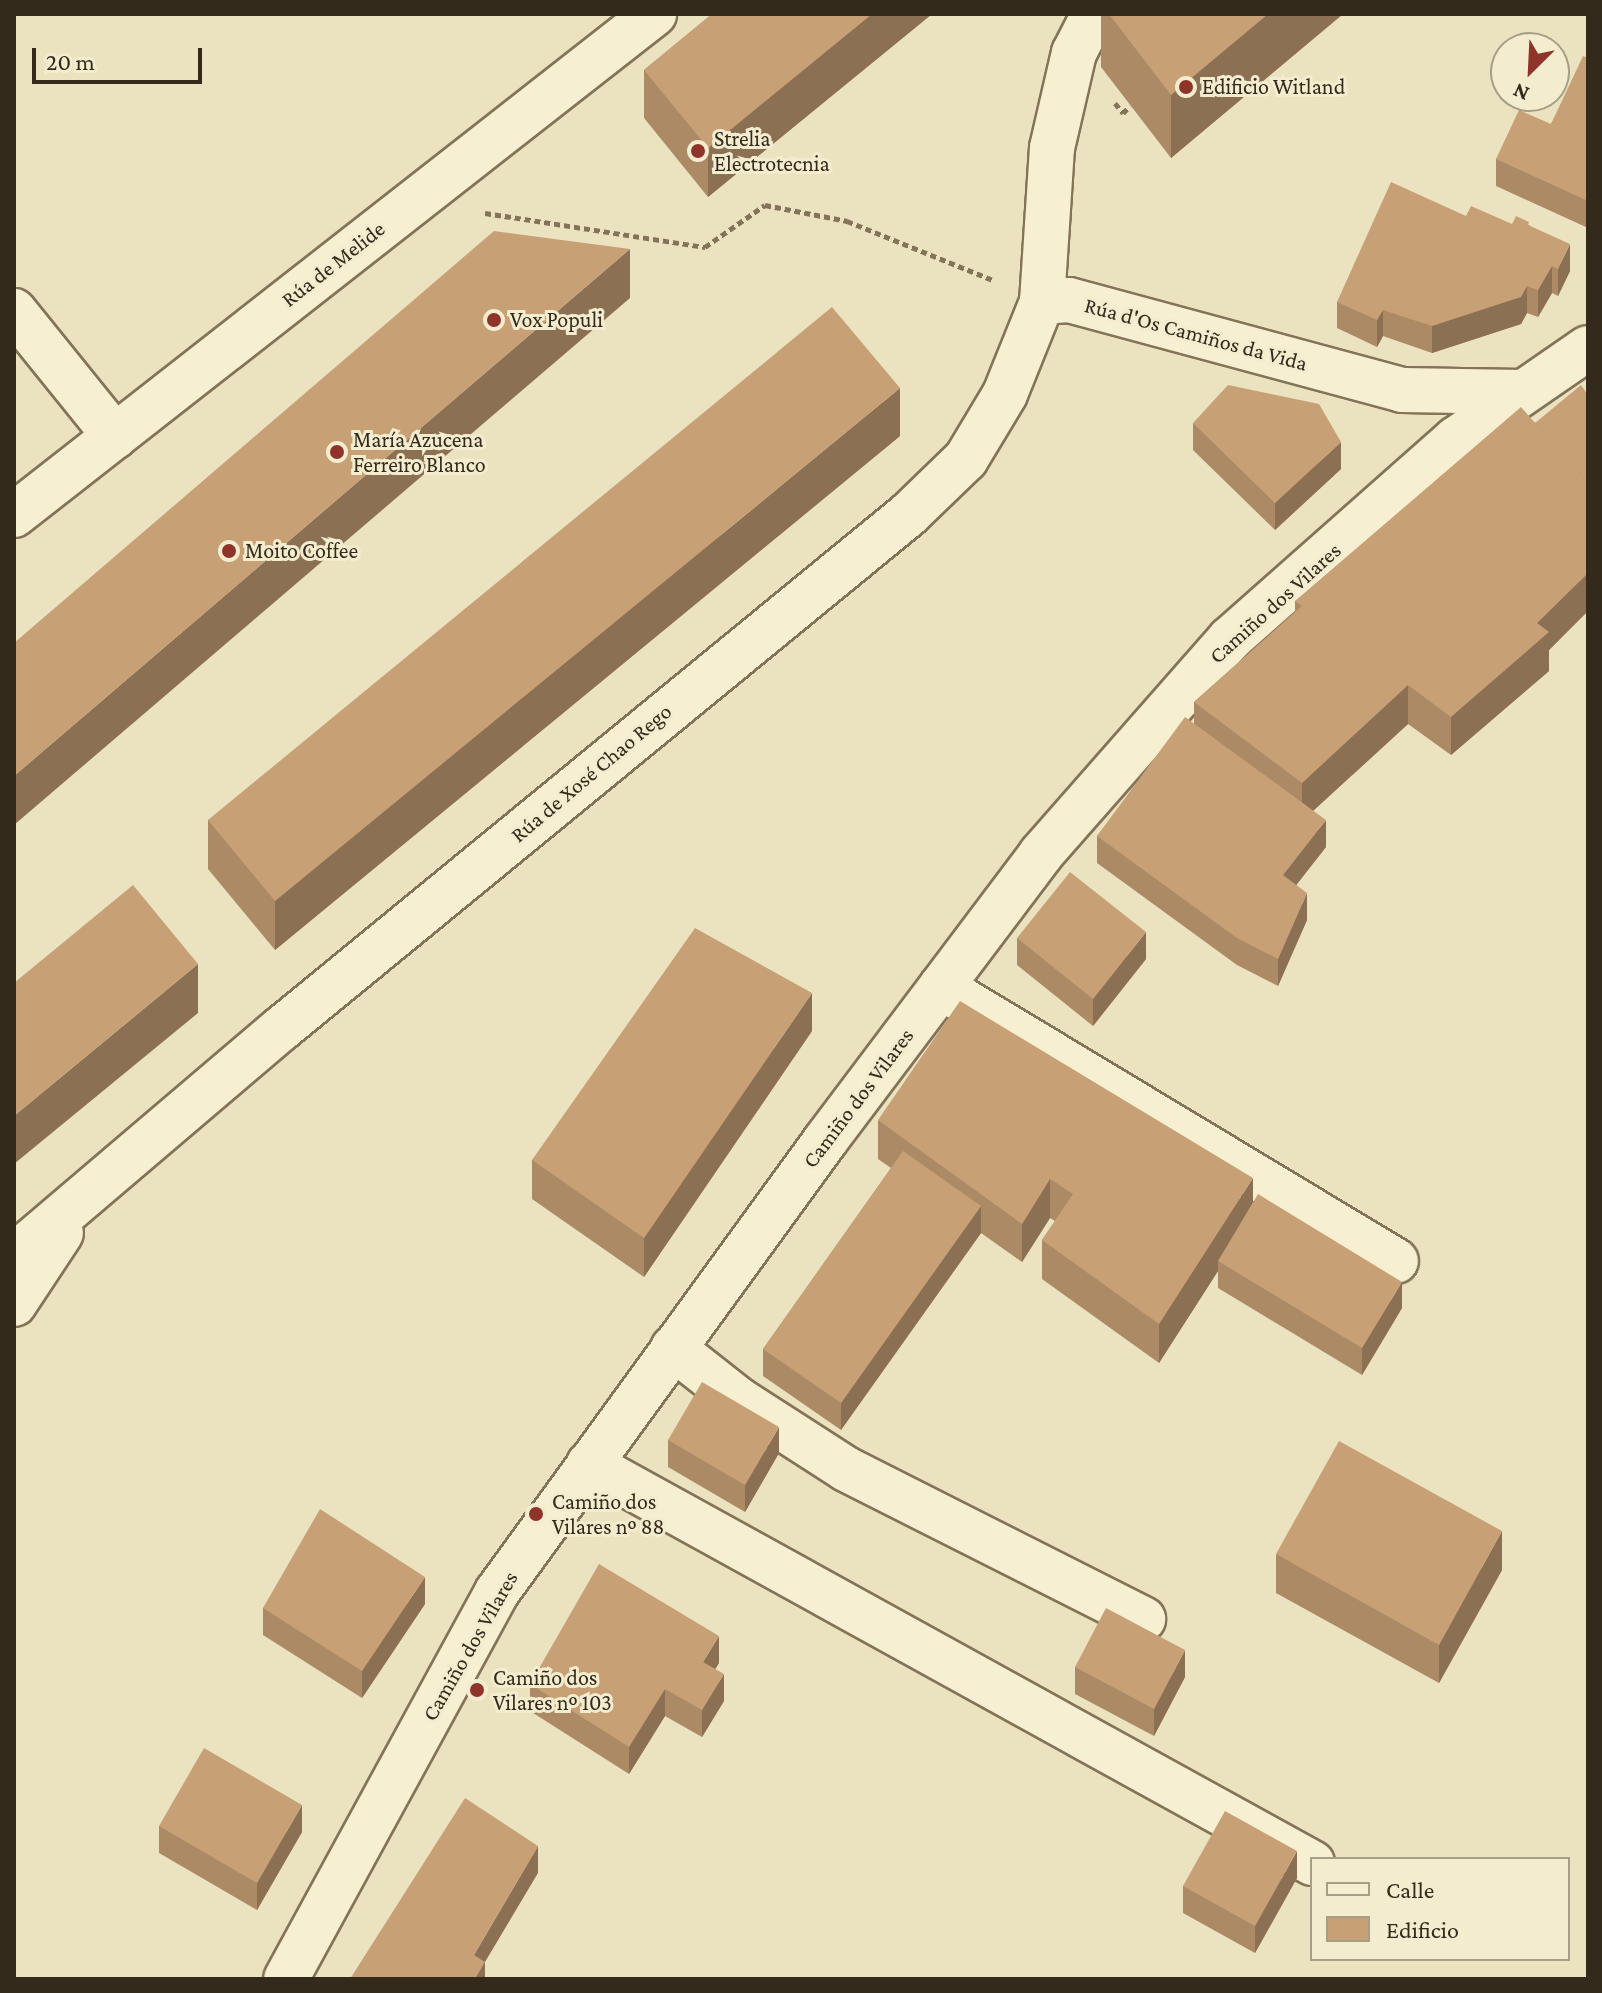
<!DOCTYPE html>
<html>
<head>
<meta charset="utf-8">
<style>
	body { margin:0 }
	#map { position:relative; width:1602px; height:1993px; overflow:hidden; background:#ebe3bf; font-family:"Crimson Pro",serif }
	div>[style] { position:absolute }
	.path>* { height:5px; margin-top:-2.5px; transform-origin:0; background:repeating-linear-gradient(90deg,#837358 0 6px,transparent 0 10px) }
	.roads { filter:drop-shadow(2px 0 #837358) drop-shadow(-2px 0 #837358) drop-shadow(0 2px #837358) drop-shadow(0 -2px #837358) }
	.minor>* { height:44px; margin:-22px; padding:0 22px; transform-origin:22px; border-radius:22px; background:#f7efd1 }
	.wall>* { inset:0; background:#ac8a65 }
	.shaded-wall>* { inset:0; background:#8c7053 }
	.building>* { inset:0; background:#c8a076 }
	.dots>* { width:22px; height:22px; translate:-50% -50%; box-sizing:border-box; border:4px solid #f3ecce; border-radius:50% }
	span { translate:-50% -50%; white-space:nowrap; text-align:center; line-height:1.15; -webkit-text-stroke:6px #f3ecce; paint-order:stroke }
	.poi-label { font-size:22px; color:#332a1c }
	.left { translate:0 -50%; text-align:left }
	.street-label { font-size:22px; color:#332a1c }
	.frame { position:absolute; inset:0; border:16px solid #332a1c; pointer-events:none }
	.legend { position:absolute; left:1310px; top:1857px; width:260px; height:104px; box-sizing:border-box; background:#f3ecce; border:2px solid #a69e87; margin:0; padding:10px 14px; list-style:none; font-size:24px; color:#332a1c }
	.legend li { display:flex; align-items:center; gap:16px; height:40px }
	.legend b { width:40px; border:2px solid #a69e87 }
	.north { position:absolute; left:1490px; top:32px; width:80px; height:80px; box-sizing:border-box; background:#f3ecce; border:2px solid #a69e87; border-radius:50%; rotate:204deg; font-size:22px; font-weight:700; line-height:32px; text-align:center; color:#332a1c }
	.north::after { content:''; display:block; margin:auto; width:28px; height:36px; background:#8f342b; clip-path:polygon(50% 0,100% 100%,50% 72%,0 100%) }
	.scale { position:absolute; left:32px; top:48px; width:170px; height:36px; box-sizing:border-box; border:4px solid #332a1c; border-top:0; padding-left:10px; font-size:24px; line-height:28px; white-space:nowrap; color:#332a1c; -webkit-text-stroke:6px #f3ecce; paint-order:stroke }
</style>
</head>
<body>
<div id="map">
	<div class="path">
		<div style="left:1115px;top:103px;width:13px;rotate:51deg"></div>
		<div style="left:1123px;top:113px;width:10px;rotate:-45deg"></div>
		<div style="left:485px;top:213px;width:223px;rotate:8.8deg"></div>
		<div style="left:705px;top:247px;width:73px;rotate:-35deg"></div>
		<div style="left:765px;top:205px;width:84px;rotate:11deg"></div>
		<div style="left:847px;top:221px;width:157px;rotate:22deg"></div>
	</div>
	<div class="roads">
		<div class="minor">
			<div style="left:1042px;top:302px;width:27px;rotate:-4deg"></div>
			<div style="left:1069px;top:300px;width:345px;rotate:15.1deg"></div>
			<div style="left:1402px;top:390px;width:120px;rotate:1deg"></div>
			<div style="left:14px;top:311px;width:161px;rotate:51.1deg"></div>
			<div style="left:14px;top:515px;width:813px;rotate:-38.05deg"></div>
			<div style="left:941px;top:987px;width:531px;rotate:31.06deg"></div>
			<div style="left:14px;top:1256px;width:352px;rotate:-40.4deg"></div>
			<div style="left:282px;top:1028px;width:811px;rotate:-39.34deg"></div>
			<div style="left:909px;top:514px;width:79px;rotate:-44deg"></div>
			<div style="left:966px;top:459px;width:76px;rotate:-59deg"></div>
			<div style="left:1005px;top:394px;width:99px;rotate:-68.1deg"></div>
			<div style="left:1042px;top:302px;width:154px;rotate:-86.3deg"></div>
			<div style="left:1052px;top:148px;width:98px;rotate:-77deg"></div>
			<div style="left:1074px;top:53px;width:44px;rotate:-62.9deg"></div>
			<div style="left:14px;top:1304px;width:85px;rotate:-56.5deg"></div>
			<div style="left:673px;top:1348px;width:84px;rotate:38.2deg"></div>
			<div style="left:739px;top:1400px;width:127px;rotate:32.8deg"></div>
			<div style="left:846px;top:1469px;width:333px;rotate:26.8deg"></div>
			<div style="left:589px;top:1464px;width:826px;rotate:28.89deg"></div>
			<div style="left:286px;top:1979px;width:441px;rotate:-61.4deg"></div>
			<div style="left:497px;top:1592px;width:558px;rotate:-53.97deg"></div>
			<div style="left:825px;top:1141px;width:359px;rotate:-53deg"></div>
			<div style="left:1041px;top:854px;width:286px;rotate:-48.7deg"></div>
			<div style="left:1230px;top:639px;width:302px;rotate:-41.5deg"></div>
			<div style="left:1456px;top:439px;width:160px;rotate:-34.6deg"></div>
		</div>
	</div>
	<div class="wall">
		<div style="clip-path:polygon(712px 14px,932px 14px,708px 197px,644px 118px,644px 70px)"></div>
		<div style="clip-path:polygon(1101px 14px,1343px 14px,1171px 158px,1101px 67px)"></div>
		<div style="clip-path:polygon(1588px 58px,1588px 228px,1496px 186px,1496px 159px,1551px 124px)"></div>
		<div style="clip-path:polygon(1466px 216px,1512px 224px,1529px 225px,1570px 271px,1558px 296px,1552px 293px,1538px 317px,1527px 313px,1521px 324px,1432px 353px,1383px 336px,1377px 347px,1337px 328px,1337px 302px)"></div>
		<div style="clip-path:polygon(1588px 395px,1588px 611px,1549px 650px,1549px 671px,1451px 755px,1408px 724px,1313px 811px,1326px 847px,1296px 885px,1307px 920px,1278px 986px,1237px 965px,1097px 863px,1097px 836px,1194px 723px,1194px 702px,1295px 612px,1295px 601px,1535px 423px)"></div>
		<div style="clip-path:polygon(1193px 423px,1341px 469px,1275px 530px,1193px 450px)"></div>
		<div style="clip-path:polygon(900px 436px,275px 950px,208px 869px,208px 820px)"></div>
		<div style="clip-path:polygon(1017px 938px,1146px 959px,1093px 1026px,1017px 965px)"></div>
		<div style="clip-path:polygon(812px 1031px,644px 1277px,532px 1199px,532px 1160px)"></div>
		<div style="clip-path:polygon(878px 1120px,1253px 1203px,1402px 1308px,1362px 1375px,1218px 1288px,1218px 1271px,1159px 1363px,1042px 1279px,1042px 1240px,1055px 1221px,1050px 1218px,1022px 1262px,981px 1233px,841px 1430px,763px 1376px,763px 1349px,891px 1168px,878px 1159px)"></div>
		<div style="clip-path:polygon(668px 1440px,779px 1453px,745px 1512px,668px 1467px)"></div>
		<div style="clip-path:polygon(1276px 1554px,1502px 1570px,1439px 1683px,1276px 1593px)"></div>
		<div style="clip-path:polygon(425px 1604px,362px 1698px,263px 1635px,263px 1608px)"></div>
		<div style="clip-path:polygon(719px 1663px,715px 1669px,724px 1701px,702px 1737px,665px 1716px,629px 1774px,530px 1711px,530px 1684px)"></div>
		<div style="clip-path:polygon(1075px 1667px,1185px 1677px,1154px 1736px,1075px 1694px)"></div>
		<div style="clip-path:polygon(159px 1826px,302px 1832px,257px 1910px,159px 1853px)"></div>
		<div style="clip-path:polygon(1297px 1878px,1255px 1953px,1183px 1913px,1183px 1886px)"></div>
	</div>
	<div class="shaded-wall">
		<div style="clip-path:polygon(872px 14px,932px 14px,708px 197px,708px 148px)"></div>
		<div style="clip-path:polygon(1268px 14px,1343px 14px,1171px 158px,1171px 95px)"></div>
		<div style="clip-path:polygon(1570px 244px,1570px 271px,1558px 296px,1558px 269px)"></div>
		<div style="clip-path:polygon(630px 249px,630px 298px,14px 825px,14px 776px)"></div>
		<div style="clip-path:polygon(1552px 266px,1552px 293px,1538px 317px,1538px 290px)"></div>
		<div style="clip-path:polygon(1527px 286px,1527px 313px,1521px 324px,1432px 353px,1432px 326px)"></div>
		<div style="clip-path:polygon(1383px 310px,1383px 336px,1377px 347px,1377px 320px)"></div>
		<div style="clip-path:polygon(900px 388px,900px 436px,275px 950px,275px 901px)"></div>
		<div style="clip-path:polygon(1341px 442px,1341px 469px,1275px 530px,1275px 503px)"></div>
		<div style="clip-path:polygon(1588px 573px,1588px 611px,1549px 650px,1549px 671px,1451px 755px,1451px 717px,1537px 623px)"></div>
		<div style="clip-path:polygon(1408px 685px,1408px 724px,1302px 821px,1302px 783px)"></div>
		<div style="clip-path:polygon(1326px 820px,1326px 847px,1283px 902px,1283px 875px)"></div>
		<div style="clip-path:polygon(1307px 893px,1307px 920px,1278px 986px,1278px 959px)"></div>
		<div style="clip-path:polygon(1146px 932px,1146px 959px,1093px 1026px,1093px 999px)"></div>
		<div style="clip-path:polygon(198px 964px,198px 1013px,14px 1164px,14px 1116px)"></div>
		<div style="clip-path:polygon(812px 993px,812px 1031px,644px 1277px,644px 1238px)"></div>
		<div style="clip-path:polygon(1253px 1178px,1253px 1217px,1218px 1261px,1218px 1271px,1159px 1363px,1159px 1324px)"></div>
		<div style="clip-path:polygon(1050px 1179px,1050px 1218px,1022px 1262px,1022px 1224px)"></div>
		<div style="clip-path:polygon(981px 1206px,981px 1233px,841px 1430px,841px 1403px)"></div>
		<div style="clip-path:polygon(1402px 1282px,1402px 1308px,1362px 1375px,1362px 1348px)"></div>
		<div style="clip-path:polygon(779px 1427px,779px 1453px,745px 1512px,745px 1485px)"></div>
		<div style="clip-path:polygon(1502px 1531px,1502px 1570px,1439px 1683px,1439px 1645px)"></div>
		<div style="clip-path:polygon(425px 1577px,425px 1604px,362px 1698px,362px 1671px)"></div>
		<div style="clip-path:polygon(719px 1636px,719px 1663px,703px 1689px,703px 1662px)"></div>
		<div style="clip-path:polygon(1185px 1650px,1185px 1677px,1154px 1736px,1154px 1709px)"></div>
		<div style="clip-path:polygon(724px 1674px,724px 1701px,702px 1737px,702px 1710px)"></div>
		<div style="clip-path:polygon(665px 1689px,665px 1716px,629px 1774px,629px 1747px)"></div>
		<div style="clip-path:polygon(302px 1805px,302px 1832px,257px 1910px,257px 1883px)"></div>
		<div style="clip-path:polygon(538px 1846px,538px 1873px,485px 1962px,485px 1979px,474px 1979px,474px 1955px)"></div>
		<div style="clip-path:polygon(1297px 1851px,1297px 1878px,1255px 1953px,1255px 1926px)"></div>
	</div>
	<div class="building">
		<div style="clip-path:polygon(712px 14px,872px 14px,708px 148px,644px 70px)"></div>
		<div style="clip-path:polygon(1109px 14px,1268px 14px,1171px 95px)"></div>
		<div style="clip-path:polygon(1583px 56px,1588px 58px,1588px 201px,1496px 159px,1519px 110px,1551px 124px)"></div>
		<div style="clip-path:polygon(1391px 182px,1466px 216px,1471px 206px,1512px 224px,1516px 216px,1529px 222px,1528px 225px,1570px 244px,1558px 269px,1552px 266px,1538px 290px,1527px 286px,1521px 297px,1432px 326px,1383px 310px,1377px 320px,1337px 302px)"></div>
		<div style="clip-path:polygon(494px 231px,630px 249px,14px 776px,14px 643px)"></div>
		<div style="clip-path:polygon(832px 307px,900px 388px,275px 901px,208px 820px)"></div>
		<div style="clip-path:polygon(1228px 385px,1319px 404px,1341px 442px,1275px 503px,1193px 423px)"></div>
		<div style="clip-path:polygon(1581px 385px,1588px 395px,1588px 483px,1535px 423px)"></div>
		<div style="clip-path:polygon(1521px 407px,1588px 483px,1588px 573px,1537px 623px,1549px 632px,1451px 717px,1408px 685px,1302px 783px,1194px 702px,1302px 606px,1295px 601px)"></div>
		<div style="clip-path:polygon(1185px 717px,1326px 820px,1283px 875px,1307px 893px,1278px 959px,1237px 938px,1097px 836px)"></div>
		<div style="clip-path:polygon(1070px 872px,1146px 932px,1093px 999px,1017px 938px)"></div>
		<div style="clip-path:polygon(133px 885px,198px 964px,14px 1116px,14px 983px)"></div>
		<div style="clip-path:polygon(695px 928px,812px 993px,644px 1238px,532px 1160px)"></div>
		<div style="clip-path:polygon(960px 1001px,1253px 1178px,1159px 1324px,1042px 1240px,1073px 1194px,1050px 1179px,1022px 1224px,878px 1120px)"></div>
		<div style="clip-path:polygon(903px 1151px,981px 1206px,841px 1403px,763px 1349px)"></div>
		<div style="clip-path:polygon(1258px 1194px,1402px 1282px,1362px 1348px,1218px 1261px)"></div>
		<div style="clip-path:polygon(702px 1382px,779px 1427px,745px 1485px,668px 1440px)"></div>
		<div style="clip-path:polygon(1339px 1441px,1502px 1531px,1439px 1645px,1276px 1554px)"></div>
		<div style="clip-path:polygon(320px 1509px,425px 1577px,362px 1671px,263px 1608px)"></div>
		<div style="clip-path:polygon(599px 1564px,719px 1636px,703px 1662px,724px 1674px,702px 1710px,665px 1689px,629px 1747px,530px 1684px)"></div>
		<div style="clip-path:polygon(1106px 1608px,1185px 1650px,1154px 1709px,1075px 1667px)"></div>
		<div style="clip-path:polygon(204px 1748px,302px 1805px,257px 1883px,159px 1826px)"></div>
		<div style="clip-path:polygon(465px 1798px,538px 1846px,474px 1955px,485px 1962px,475px 1979px,350px 1979px)"></div>
		<div style="clip-path:polygon(1225px 1811px,1297px 1851px,1255px 1926px,1183px 1886px)"></div>
	</div>
	<div class="dots">
		<div style="left:1186px;top:87px;background:#8f342b"></div>
		<div style="left:698px;top:151px;background:#8f342b"></div>
		<div style="left:494px;top:320px;background:#8f342b"></div>
		<div style="left:337px;top:452px;background:#8f342b"></div>
		<div style="left:229px;top:551px;background:#8f342b"></div>
		<div style="left:536px;top:1514px;background:#8f342b"></div>
		<div style="left:477px;top:1690px;background:#8f342b"></div>
	</div>
	<div class="poi-label">
		<span class="left" style="left:1202px;top:87px">Edificio Witland</span>
		<span class="left" style="left:714px;top:151px">Strelia<br>Electrotecnia</span>
		<span class="left" style="left:510px;top:320px">Vox Populi</span>
		<span class="left" style="left:353px;top:452px">María Azucena<br>Ferreiro Blanco</span>
		<span class="left" style="left:245px;top:551px">Moito Coffee</span>
		<span class="left" style="left:552px;top:1514px">Camiño dos<br>Vilares nº 88</span>
		<span class="left" style="left:493px;top:1690px">Camiño dos<br>Vilares nº 103</span>
	</div>
	<div class="street-label">
		<span style="left:333px;top:264px;rotate:-38deg">Rúa de Melide</span>
		<span style="left:1196px;top:334px;rotate:15deg">Rúa d'Os Camiños da Vida</span>
		<span style="left:1275px;top:603px;rotate:-42deg">Camiño dos Vilares</span>
		<span style="left:591px;top:773px;rotate:-40deg">Rúa de Xosé Chao Rego</span>
		<span style="left:858px;top:1098px;rotate:-53deg">Camiño dos Vilares</span>
		<span style="left:470px;top:1646px;rotate:-60deg">Camiño dos Vilares</span>
	</div>
	<div class="frame"></div>
	<ul class="legend">
	<li><b style="height:10px;background:#f7efd1"></b>Calle</li>
	<li><b style="height:22px;background:#c8a076"></b>Edificio</li>
	</ul>
	<div class="north">N</div>
	<div class="scale">20 m</div>
</div>
</body>
</html>
